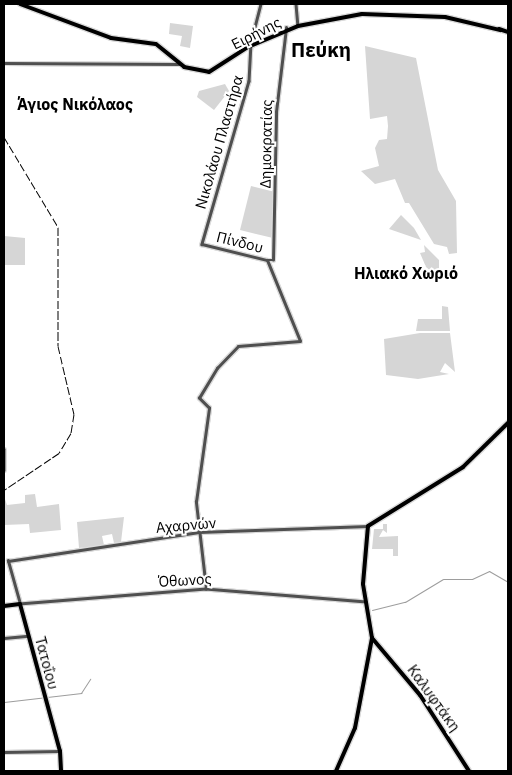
<!DOCTYPE html>
<html>
<head>
<meta charset="utf-8">
<style>
	body { margin:0 }
	#map { position:relative; width:512px; height:775px; overflow:hidden; background:#fff; font-family:"IBM Plex Sans",sans-serif }
	div>[style] { position:absolute }
	.green>* { inset:0; background:#d6d6d6 }
	.stream>* { height:1px; margin:-0.5px; padding:0 0.5px; transform-origin:0.5px; border-radius:0.5px; background:#9d9d9d }
	.roads { filter:drop-shadow(1px 0 #dbdbdb) drop-shadow(-1px 0 #dbdbdb) drop-shadow(0 1px #dbdbdb) drop-shadow(0 -1px #dbdbdb) }
	.minor>* { height:2.5px; margin:-1.25px; padding:0 1.25px; transform-origin:1.25px; border-radius:1.25px; background:#4f4f4f }
	.major>* { height:4px; margin:-2px; padding:0 2px; transform-origin:2px; border-radius:2px; background:#000 }
	.rail>* { height:1px; margin-top:-0.5px; transform-origin:0; background:repeating-linear-gradient(90deg,#000 0 8px,transparent 0 10.5px) }
	span { translate:-50% -50%; white-space:nowrap; text-align:center; line-height:1.15; -webkit-text-stroke:4px #fff; paint-order:stroke }
	.street-label { font-size:15px; color:#000 }
	.neighbourhood-label { font-size:16px; color:#000; font-weight:700 }
	.district-label { font-size:20px; color:#000; font-weight:700 }
	.frame { position:absolute; inset:0; border:5px solid #000; pointer-events:none }
</style>
</head>
<body>
<div id="map">
	<div class="green">
		<div style="clip-path:polygon(170px 23px,193px 26px,190px 48px,180px 46px,182px 36px,169px 34px)"></div>
		<div style="clip-path:polygon(365px 46px,416px 58px,438px 170px,456px 201px,457px 253px,449px 254px,447px 247px,434px 244px,409px 203px,405px 203px,395px 179px,375px 184px,361px 171px,379px 166px,375px 148px,379px 140px,387px 139px,388px 126px,387px 116px,370px 119px)"></div>
		<div style="clip-path:polygon(225px 84px,229px 91px,214px 110px,197px 97px,199px 91px)"></div>
		<div style="clip-path:polygon(251px 186px,275px 192px,273px 238px,240px 230px)"></div>
		<div style="clip-path:polygon(401px 215px,414px 228px,421px 240px,389px 229px)"></div>
		<div style="clip-path:polygon(4px 236px,25px 238px,25px 265px,4px 265px)"></div>
		<div style="clip-path:polygon(424px 245px,439px 260px,439px 278px,426px 267px,419px 271px,426px 267px,420px 253px,425px 252px)"></div>
		<div style="clip-path:polygon(442px 306px,448px 307px,450px 331px,416px 331px,418px 319px,442px 319px)"></div>
		<div style="clip-path:polygon(420px 333px,450px 333px,455px 372px,445px 363px,440px 372px,449px 374px,418px 379px,386px 375px,384px 339px)"></div>
		<div style="clip-path:polygon(35px 494px,37px 507px,59px 504px,61px 530px,30px 533px,29px 524px,4px 525px,4px 496px,7px 505px,25px 503px,25px 495px)"></div>
		<div style="clip-path:polygon(124px 517px,121px 542px,114px 543px,112px 534px,102px 536px,104px 545px,79px 548px,77px 522px)"></div>
		<div style="clip-path:polygon(383px 524px,387px 524px,387px 533px,383px 530px,379px 537px,398px 536px,398px 556px,393px 556px,393px 549px,372px 549px,374px 529px,383px 529px)"></div>
	</div>
	<div class="stream">
		<div style="left:372px;top:610px;width:34px;rotate:-14deg"></div>
		<div style="left:405px;top:602px;width:44px;rotate:-31.2deg"></div>
		<div style="left:443px;top:579px;width:29px"></div>
		<div style="left:472px;top:579px;width:19px;rotate:-25deg"></div>
		<div style="left:489px;top:571px;width:22px;rotate:30deg"></div>
		<div style="left:4px;top:702px;width:78px;rotate:-6.7deg"></div>
		<div style="left:81px;top:693px;width:17px;rotate:-57deg"></div>
	</div>
	<div class="roads">
		<div class="minor">
			<div style="left:261px;top:4px;width:40px;rotate:104.4deg"></div>
			<div style="left:251px;top:43px;width:38px;rotate:93deg"></div>
			<div style="left:249px;top:81px;width:170px;rotate:106.1deg"></div>
			<div style="left:202px;top:244px;width:67px;rotate:13.8deg"></div>
			<div style="left:267px;top:260px;width:6px"></div>
			<div style="left:273px;top:260px;width:148px;rotate:-88.8deg"></div>
			<div style="left:276px;top:112px;width:85px;rotate:-83.2deg"></div>
			<div style="left:296px;top:4px;width:22px;rotate:85deg"></div>
			<div style="left:4px;top:63px;width:176px;rotate:0.3deg"></div>
			<div style="left:4px;top:449px;width:21px;rotate:90deg"></div>
			<div style="left:206px;top:589px;width:88px;rotate:-96.6deg"></div>
			<div style="left:196px;top:502px;width:95px;rotate:-82.1deg"></div>
			<div style="left:209px;top:408px;width:14px;rotate:-135deg"></div>
			<div style="left:199px;top:398px;width:35px;rotate:-59deg"></div>
			<div style="left:217px;top:368px;width:30px;rotate:-46deg"></div>
			<div style="left:238px;top:346px;width:62px;rotate:-4.6deg"></div>
			<div style="left:300px;top:341px;width:87px;rotate:-112.2deg"></div>
			<div style="left:366px;top:602px;width:161px;rotate:-175.4deg"></div>
			<div style="left:206px;top:589px;width:187px;rotate:175.4deg"></div>
			<div style="left:20px;top:604px;width:45px;rotate:-105.6deg"></div>
			<div style="left:8px;top:561px;width:193px;rotate:-8.6deg"></div>
			<div style="left:199px;top:532px;width:169px;rotate:-2deg"></div>
			<div style="left:4px;top:638px;width:24px;rotate:-5deg"></div>
			<div style="left:4px;top:752px;width:56px;rotate:-1deg"></div>
		</div>
		<div class="major">
			<div style="left:20px;top:4px;width:97px;rotate:20.5deg"></div>
			<div style="left:111px;top:38px;width:45px;rotate:7.6deg"></div>
			<div style="left:156px;top:44px;width:36px;rotate:39deg"></div>
			<div style="left:184px;top:67px;width:25px;rotate:11deg"></div>
			<div style="left:209px;top:72px;width:46px;rotate:-32.7deg"></div>
			<div style="left:248px;top:47px;width:54px;rotate:-22.8deg"></div>
			<div style="left:298px;top:26px;width:65px;rotate:-10.6deg"></div>
			<div style="left:362px;top:14px;width:83px;rotate:2.1deg"></div>
			<div style="left:445px;top:17px;width:57px;rotate:13.3deg"></div>
			<div style="left:499px;top:29px;width:9px;rotate:18deg"></div>
			<div style="left:4px;top:606px;width:16px;rotate:-7deg"></div>
			<div style="left:20px;top:604px;width:152px;rotate:74.8deg"></div>
			<div style="left:60px;top:751px;width:20px;rotate:87deg"></div>
			<div style="left:372px;top:638px;width:75px;rotate:49.9deg"></div>
			<div style="left:420px;top:695px;width:90px;rotate:57.2deg"></div>
			<div style="left:336px;top:771px;width:47px;rotate:-66.2deg"></div>
			<div style="left:355px;top:728px;width:92px;rotate:-79.3deg"></div>
			<div style="left:372px;top:638px;width:55px;rotate:-99.5deg"></div>
			<div style="left:363px;top:584px;width:58px;rotate:-85.1deg"></div>
			<div style="left:368px;top:526px;width:112px;rotate:-31.8deg"></div>
			<div style="left:463px;top:467px;width:63px;rotate:-44.4deg"></div>
		</div>
	</div>
	<div class="rail">
		<div style="left:4px;top:137px;width:105px;rotate:59deg"></div>
		<div style="left:58px;top:227px;width:119px;rotate:90deg"></div>
		<div style="left:58px;top:346px;width:70px;rotate:76.8deg"></div>
		<div style="left:74px;top:414px;width:19px;rotate:99deg"></div>
		<div style="left:71px;top:433px;width:23px;rotate:121deg"></div>
		<div style="left:59px;top:453px;width:66px;rotate:146.1deg"></div>
	</div>
	<div class="street-label">
		<span style="left:256px;top:33px;rotate:-27deg">Ειρήνης</span>
		<span style="left:219px;top:142px;rotate:-74deg">Νικολάου Πλαστήρα</span>
		<span style="left:266px;top:144px;rotate:-89deg">Δημοκρατίας</span>
		<span style="left:240px;top:242px;rotate:14deg">Πίνδου</span>
		<span style="left:186px;top:525px;rotate:-5deg">Αχαρνών</span>
		<span style="left:185px;top:580px;rotate:-3deg">Όθωνος</span>
		<span style="left:47px;top:663px;rotate:75deg">Τατοΐου</span>
		<span style="left:434px;top:698px;rotate:54deg">Καλυφτάκη</span>
	</div>
	<div class="neighbourhood-label">
		<span style="left:75px;top:104px">Άγιος Νικόλαος</span>
		<span style="left:406px;top:273px">Ηλιακό Χωριό</span>
	</div>
	<div class="district-label">
		<span style="left:321px;top:49px">Πεύκη</span>
	</div>
	<div class="frame"></div>
</div>
</body>
</html>
